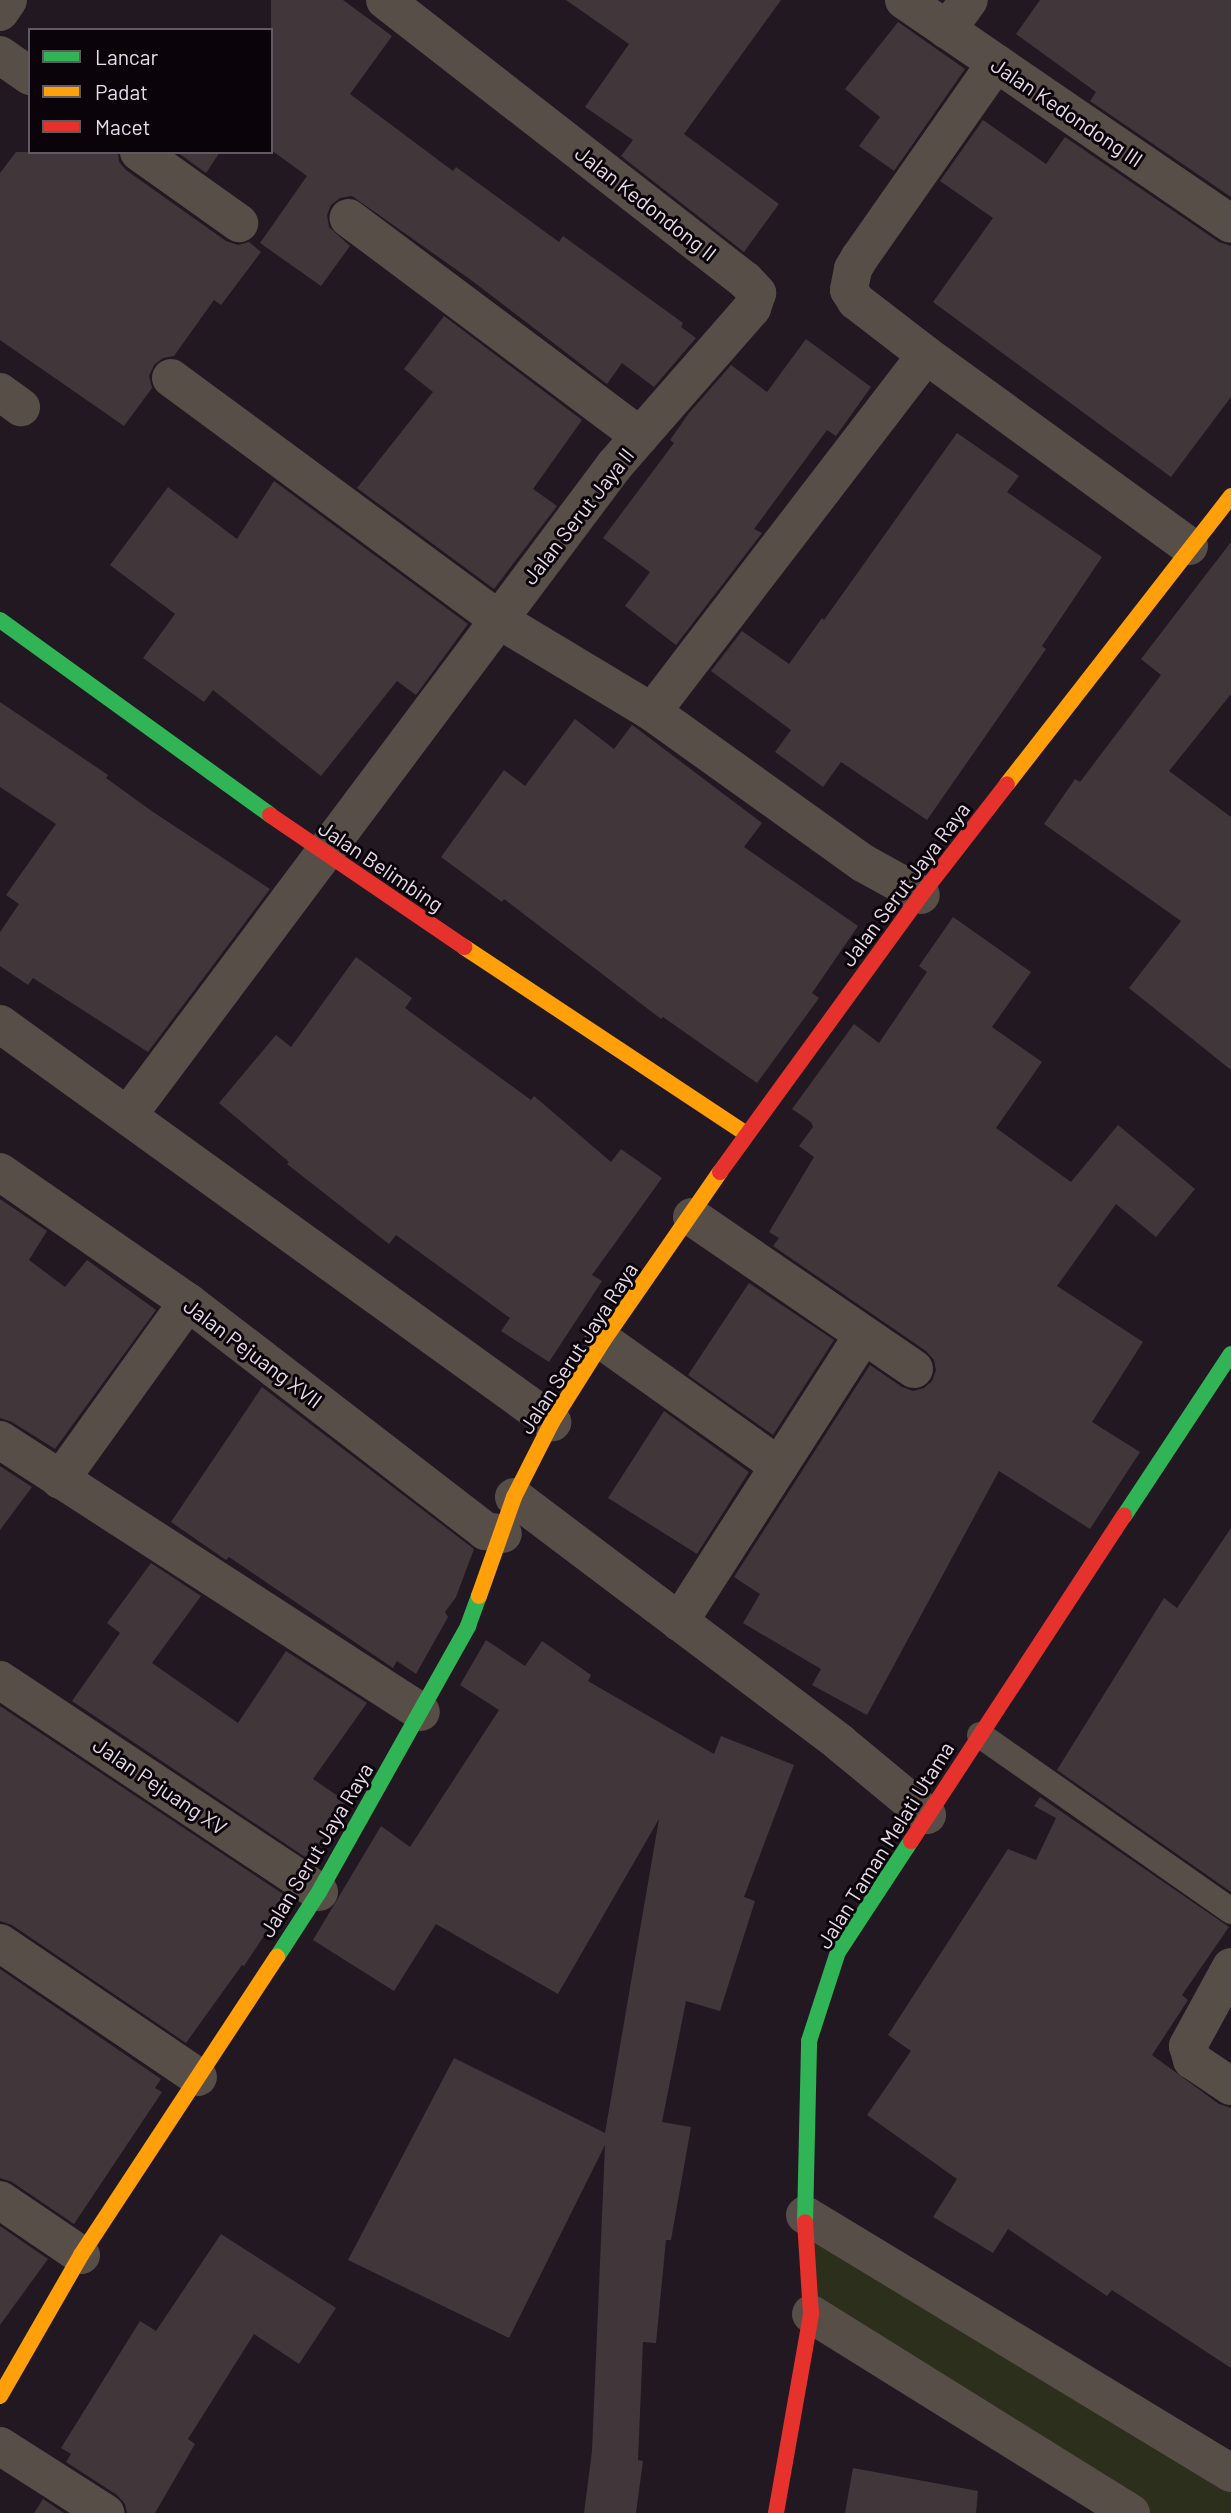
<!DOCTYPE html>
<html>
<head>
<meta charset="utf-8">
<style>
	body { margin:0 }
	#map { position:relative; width:1231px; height:2513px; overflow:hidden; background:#221822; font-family:Barlow,sans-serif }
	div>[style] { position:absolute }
	.green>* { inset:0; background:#2b2f1c }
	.building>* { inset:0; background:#41363a }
	.lane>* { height:26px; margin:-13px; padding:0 13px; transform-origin:13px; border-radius:13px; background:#584e48 }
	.street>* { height:38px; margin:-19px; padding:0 19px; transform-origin:19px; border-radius:19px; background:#584e48 }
	.fast>* { height:16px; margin:-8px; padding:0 8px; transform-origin:8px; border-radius:8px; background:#30b455 }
	.slow>* { height:16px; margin:-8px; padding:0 8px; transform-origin:8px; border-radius:8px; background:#ff9f0a }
	.jam>* { height:16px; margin:-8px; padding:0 8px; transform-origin:8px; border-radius:8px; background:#e5322d }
	span { translate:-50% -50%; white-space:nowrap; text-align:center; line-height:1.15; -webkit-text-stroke:6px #0a040a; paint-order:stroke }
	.street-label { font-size:21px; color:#e7dce9 }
	.legend { position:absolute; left:28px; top:28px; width:245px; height:126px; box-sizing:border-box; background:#0a040a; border:2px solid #625a63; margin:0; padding:9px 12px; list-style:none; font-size:21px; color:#e7dce9 }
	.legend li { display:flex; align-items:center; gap:14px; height:35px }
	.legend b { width:35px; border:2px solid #625a63 }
</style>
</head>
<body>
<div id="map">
	<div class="green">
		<div style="clip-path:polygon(805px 2215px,1231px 2473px,1231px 2513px,1131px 2513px,811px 2314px)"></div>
	</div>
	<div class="building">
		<div style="clip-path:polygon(271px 0,343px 0,392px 36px,350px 94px,453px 171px,456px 167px,559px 242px,563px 236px,683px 323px,681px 327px,696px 338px,654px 387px,622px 363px,607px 384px,471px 280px,352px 196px,340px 198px,331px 205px,327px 215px,329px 227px,350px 246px,321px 286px,260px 243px,307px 176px,271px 150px)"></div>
		<div style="clip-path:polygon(566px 0,781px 0,684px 134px,779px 204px,744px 252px,621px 156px,633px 140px,585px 107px,629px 44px)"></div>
		<div style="clip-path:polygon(1040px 0,1231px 0,1231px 197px,1090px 101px,1096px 92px,1016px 34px)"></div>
		<div style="clip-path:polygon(898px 22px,965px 69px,894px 171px,859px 146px,880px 117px,845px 89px)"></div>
		<div style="clip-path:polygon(983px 120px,1046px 164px,1065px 137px,1219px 242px,1231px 246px,1231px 397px,1171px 477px,933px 302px,993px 218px,940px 181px)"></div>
		<div style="clip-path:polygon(16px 152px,118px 152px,119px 162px,126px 170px,226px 241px,238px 245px,249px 242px,261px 252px,221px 305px,214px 300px,174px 356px,163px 358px,154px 365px,149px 376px,152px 388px,124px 426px,0 340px,0 173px)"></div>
		<div style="clip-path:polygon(177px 152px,220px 152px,206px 173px)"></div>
		<div style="clip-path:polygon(444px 316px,582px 420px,533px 489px,557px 506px,494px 589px,357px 488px,433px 392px,404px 369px)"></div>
		<div style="clip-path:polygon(806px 339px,871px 387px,836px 436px,827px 430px,754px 529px,762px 533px,676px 645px,625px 606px,650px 572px,603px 538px,674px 443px,670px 440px,689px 413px,731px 365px,767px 392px)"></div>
		<div style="clip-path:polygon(957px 433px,1019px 476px,1007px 492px,1102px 557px,1042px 646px,1046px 649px,927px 820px,841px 762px,823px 787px,775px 752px,791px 730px,711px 671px,742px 631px,789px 664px,822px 618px,824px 620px)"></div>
		<div style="clip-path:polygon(274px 481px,468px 624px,416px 695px,397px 681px,321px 776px,213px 690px,204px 702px,143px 658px,175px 614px,110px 565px,168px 487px,237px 539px)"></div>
		<div style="clip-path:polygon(1231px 542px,1231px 694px,1169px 771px,1231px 817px,1231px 1070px,1129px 988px,1181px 921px,1044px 824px,1075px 779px,1080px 782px,1161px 675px,1141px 659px)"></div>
		<div style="clip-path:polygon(0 702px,108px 775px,106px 778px,153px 812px,270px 889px,148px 1052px,33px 978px,28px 985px,0 966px,0 932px,19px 904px,6px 895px,56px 824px,0 787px)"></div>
		<div style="clip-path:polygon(575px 719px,614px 749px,632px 725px,635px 727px,762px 823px,744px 847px,858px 926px,812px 993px,819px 998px,757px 1083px,663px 1017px,661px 1019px,504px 899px,502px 902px,441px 857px,504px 770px,525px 786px)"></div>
		<div style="clip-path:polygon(953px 917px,1031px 972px,992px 1027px,1042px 1062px,996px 1128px,1071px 1182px,1118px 1125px,1195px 1189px,1156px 1237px,1116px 1204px,1057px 1286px,1143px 1342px,1092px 1422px,1140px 1452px,1090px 1529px,999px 1471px,867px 1715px,812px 1685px,821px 1669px,743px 1623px,760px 1594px,734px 1577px,870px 1365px,902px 1387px,913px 1391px,924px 1388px,932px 1381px,936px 1370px,934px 1360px,926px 1351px,773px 1246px,779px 1238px,769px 1232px,814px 1157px,799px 1146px,813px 1127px,811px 1122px,792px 1109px,854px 1024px,879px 1043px,927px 972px,919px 966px)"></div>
		<div style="clip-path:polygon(356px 957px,412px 998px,405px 1008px,531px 1100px,534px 1096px,611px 1162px,621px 1149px,662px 1178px,592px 1275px,602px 1281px,549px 1362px,501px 1331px,510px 1318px,396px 1235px,389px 1244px,287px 1164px,289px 1162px,219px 1103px,276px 1035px,291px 1047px)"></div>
		<div style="clip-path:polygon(0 1199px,47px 1231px,29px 1260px,65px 1287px,87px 1260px,156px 1310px,55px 1449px,12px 1422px,0 1418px)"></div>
		<div style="clip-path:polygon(749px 1283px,834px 1340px,773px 1435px,688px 1375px)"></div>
		<div style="clip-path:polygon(262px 1387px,474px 1549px,456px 1597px,445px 1612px,448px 1617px,416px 1674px,397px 1661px,393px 1668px,229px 1557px,226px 1560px,171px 1522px)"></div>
		<div style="clip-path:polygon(664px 1411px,749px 1472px,697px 1554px,608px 1498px)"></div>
		<div style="clip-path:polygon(0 1466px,32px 1487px,0 1530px)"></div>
		<div style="clip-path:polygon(1231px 1528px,1231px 1892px,1057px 1770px,1164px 1598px,1177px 1608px)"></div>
		<div style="clip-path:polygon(151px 1563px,201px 1596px,152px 1663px,238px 1723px,286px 1651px,367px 1703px,313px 1779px,345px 1801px,311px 1861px,72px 1701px,120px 1633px,107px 1623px)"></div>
		<div style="clip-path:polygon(486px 1640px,525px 1666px,542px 1641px,591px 1675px,588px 1681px,714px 1754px,721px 1736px,794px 1765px,744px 1897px,755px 1901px,720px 2011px,686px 2001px,662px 2122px,691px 2127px,671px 2240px,666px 2240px,656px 2343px,643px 2342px,638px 2460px,643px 2461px,636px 2513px,584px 2513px,592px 2451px,605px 2145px,509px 2338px,348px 2260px,454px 2058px,605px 2133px,659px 1819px,558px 1994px,436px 1924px,394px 1991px,313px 1940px,381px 1826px,410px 1847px,499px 1710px,460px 1685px)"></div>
		<div style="clip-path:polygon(0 1706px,289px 1898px,244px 1966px,242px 1965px,186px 2043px,12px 1925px,0 1921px)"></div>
		<div style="clip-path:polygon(1040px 1797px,1229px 1927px,1182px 1995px,1188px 2000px,1152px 2055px,1219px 2104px,1231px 2108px,1231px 2368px,1112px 2290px,1107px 2296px,1008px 2229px,993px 2253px,933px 2217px,957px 2179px,867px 2115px,911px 2051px,888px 2035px,1008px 1849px,1036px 1860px,1056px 1818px,1034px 1806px)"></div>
		<div style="clip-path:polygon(0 1969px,161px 2079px,155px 2088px,162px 2092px,74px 2224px,12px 2182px,0 2178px)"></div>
		<div style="clip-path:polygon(0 2226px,48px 2259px,0 2325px)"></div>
		<div style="clip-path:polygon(221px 2234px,336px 2308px,299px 2364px,254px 2334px,188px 2439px,195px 2444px,155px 2513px,127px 2513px,125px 2504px,117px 2495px,66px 2462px,71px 2454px,61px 2448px,140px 2321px,156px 2331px)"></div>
		<div style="clip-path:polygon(853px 2468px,978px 2491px,976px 2513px,845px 2513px)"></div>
		<div style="clip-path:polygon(43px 2499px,64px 2513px,34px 2513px)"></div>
	</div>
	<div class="lane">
		<div style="left:980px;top:1735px;width:307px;rotate:35deg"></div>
	</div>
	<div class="street">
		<div style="left:385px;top:0;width:456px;rotate:37.9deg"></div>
		<div style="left:745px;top:280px;width:18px;rotate:47deg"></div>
		<div style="left:757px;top:293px;width:16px;rotate:108deg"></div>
		<div style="left:752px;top:308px;width:170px;rotate:131.2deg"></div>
		<div style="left:904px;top:0;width:396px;rotate:34.4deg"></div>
		<div style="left:0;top:12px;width:14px;rotate:-56deg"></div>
		<div style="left:947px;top:30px;width:37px;rotate:-54deg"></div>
		<div style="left:0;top:55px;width:37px;rotate:35deg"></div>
		<div style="left:996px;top:63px;width:237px;rotate:125deg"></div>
		<div style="left:860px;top:257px;width:14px;rotate:120deg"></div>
		<div style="left:853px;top:269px;width:21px;rotate:101deg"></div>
		<div style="left:849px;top:290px;width:13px;rotate:58deg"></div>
		<div style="left:856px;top:301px;width:88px;rotate:37.6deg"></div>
		<div style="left:926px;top:355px;width:325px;rotate:36deg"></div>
		<div style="left:139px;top:152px;width:123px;rotate:35.4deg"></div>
		<div style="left:171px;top:378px;width:408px;rotate:36.4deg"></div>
		<div style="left:499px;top:620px;width:179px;rotate:31deg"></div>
		<div style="left:652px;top:712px;width:259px;rotate:35.6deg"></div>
		<div style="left:863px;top:863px;width:66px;rotate:28.9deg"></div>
		<div style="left:0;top:392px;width:26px;rotate:36deg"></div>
		<div style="left:652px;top:712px;width:450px;rotate:-52.5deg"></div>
		<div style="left:0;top:1024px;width:681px;rotate:35.79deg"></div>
		<div style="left:128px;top:1115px;width:811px;rotate:-53.17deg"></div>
		<div style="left:614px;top:466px;width:40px;rotate:-49deg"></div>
		<div style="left:640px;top:436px;width:364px;rotate:-143.2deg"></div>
		<div style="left:0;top:1172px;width:229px;rotate:34.7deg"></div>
		<div style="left:188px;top:1302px;width:375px;rotate:37.6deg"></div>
		<div style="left:485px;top:1531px;width:18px;rotate:9deg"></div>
		<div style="left:692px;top:1217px;width:269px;rotate:34.4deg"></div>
		<div style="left:603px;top:1341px;width:216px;rotate:35.4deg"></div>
		<div style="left:0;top:1440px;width:501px;rotate:32.87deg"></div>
		<div style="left:60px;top:1480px;width:219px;rotate:-54.3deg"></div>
		<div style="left:514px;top:1497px;width:408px;rotate:37deg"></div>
		<div style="left:840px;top:1743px;width:113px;rotate:39.6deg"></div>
		<div style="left:679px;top:1622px;width:341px;rotate:-57.3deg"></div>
		<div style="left:0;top:1680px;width:383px;rotate:33.6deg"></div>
		<div style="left:0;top:1943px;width:239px;rotate:34.1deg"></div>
		<div style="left:1231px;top:1967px;width:90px;rotate:118.6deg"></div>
		<div style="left:1188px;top:2046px;width:15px;rotate:74deg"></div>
		<div style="left:1192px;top:2060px;width:47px;rotate:33.7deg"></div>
		<div style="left:0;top:2200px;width:98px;rotate:34.2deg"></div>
		<div style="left:805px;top:2215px;width:498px;rotate:31.2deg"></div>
		<div style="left:811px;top:2314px;width:377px;rotate:31.9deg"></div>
		<div style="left:0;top:2446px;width:125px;rotate:32.5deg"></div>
	</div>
	<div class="fast">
		<div style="left:0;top:620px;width:333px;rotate:35.8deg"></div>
		<div style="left:1124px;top:1516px;width:194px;rotate:-56.6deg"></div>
		<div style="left:277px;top:1957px;width:77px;rotate:-57.1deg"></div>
		<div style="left:319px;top:1892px;width:305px;rotate:-60.7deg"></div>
		<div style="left:468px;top:1626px;width:32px;rotate:-70deg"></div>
		<div style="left:805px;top:2222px;width:181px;rotate:-88.7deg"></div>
		<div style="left:809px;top:2041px;width:94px;rotate:-72deg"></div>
		<div style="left:838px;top:1952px;width:133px;rotate:-56.7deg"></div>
	</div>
	<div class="slow">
		<div style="left:1007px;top:784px;width:365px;rotate:-52.1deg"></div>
		<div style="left:464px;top:947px;width:339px;rotate:33.5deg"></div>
		<div style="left:479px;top:1596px;width:105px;rotate:-70.5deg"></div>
		<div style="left:514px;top:1497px;width:84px;rotate:-63.1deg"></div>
		<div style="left:552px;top:1422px;width:96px;rotate:-57.8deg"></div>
		<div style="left:603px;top:1341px;width:206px;rotate:-55.3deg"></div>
		<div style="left:0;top:2396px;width:163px;rotate:-60.1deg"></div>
		<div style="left:81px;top:2255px;width:357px;rotate:-56.7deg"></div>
	</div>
	<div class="jam">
		<div style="left:270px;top:815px;width:235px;rotate:34.2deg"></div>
		<div style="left:720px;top:1172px;width:342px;rotate:-54deg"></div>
		<div style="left:921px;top:895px;width:140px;rotate:-52.2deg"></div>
		<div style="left:911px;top:1841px;width:389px;rotate:-56.8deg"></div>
		<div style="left:776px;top:2513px;width:202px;rotate:-80deg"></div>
		<div style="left:811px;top:2314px;width:92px;rotate:-93.7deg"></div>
	</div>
	<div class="street-label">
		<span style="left:1067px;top:112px;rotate:34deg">Jalan Kedondong III</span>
		<span style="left:646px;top:203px;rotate:38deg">Jalan Kedondong II</span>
		<span style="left:578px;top:516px;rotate:-52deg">Jalan Serut Jaya II</span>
		<span style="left:381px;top:866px;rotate:34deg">Jalan Belimbing</span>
		<span style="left:905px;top:884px;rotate:-53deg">Jalan Serut Jaya Raya</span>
		<span style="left:578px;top:1348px;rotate:-57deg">Jalan Serut Jaya Raya</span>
		<span style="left:253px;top:1353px;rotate:37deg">Jalan Pejuang XVII</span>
		<span style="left:160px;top:1786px;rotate:34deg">Jalan Pejuang XV</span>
		<span style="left:885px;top:1845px;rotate:-58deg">Jalan Taman Melati Utama</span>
		<span style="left:316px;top:1850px;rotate:-59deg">Jalan Serut Jaya Raya</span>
	</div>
	<ul class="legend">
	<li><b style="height:9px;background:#30b455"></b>Lancar</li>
	<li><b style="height:9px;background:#ff9f0a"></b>Padat</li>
	<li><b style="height:9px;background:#e5322d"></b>Macet</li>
	</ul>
</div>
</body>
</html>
